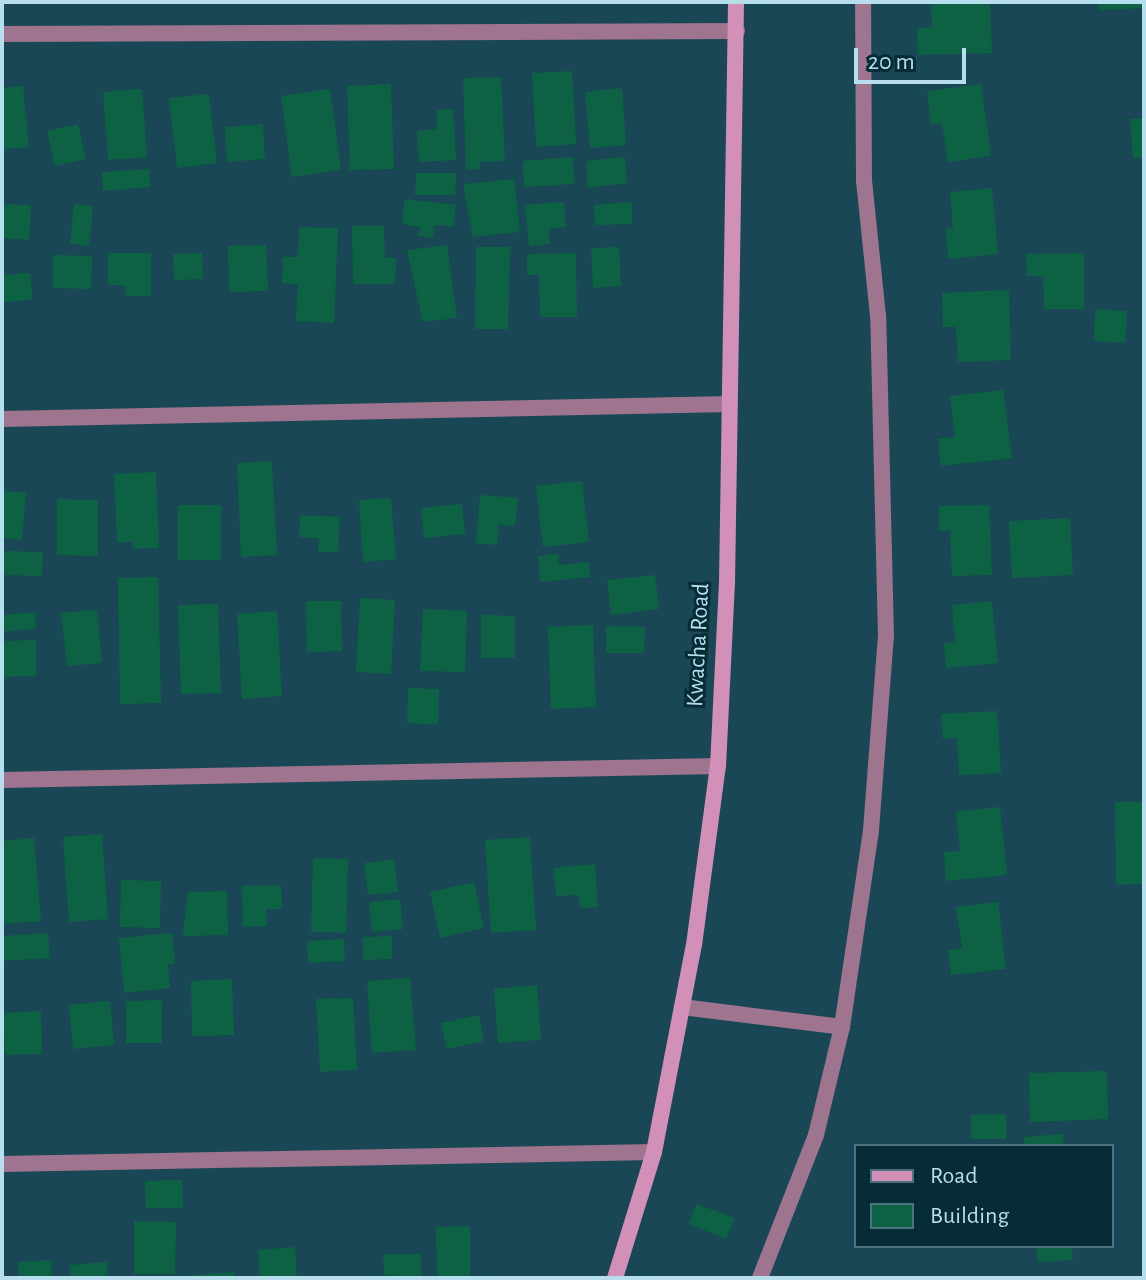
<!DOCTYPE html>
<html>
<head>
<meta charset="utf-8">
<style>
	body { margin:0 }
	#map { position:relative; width:1146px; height:1280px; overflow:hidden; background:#1a4756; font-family:"Alegreya Sans",sans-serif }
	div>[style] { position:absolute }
	.building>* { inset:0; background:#0d6243 }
	.minor>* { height:16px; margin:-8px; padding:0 8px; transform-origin:8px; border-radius:8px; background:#9e748e }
	.secondary>* { height:16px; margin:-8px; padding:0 8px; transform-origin:8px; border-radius:8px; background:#d290b9 }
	span { translate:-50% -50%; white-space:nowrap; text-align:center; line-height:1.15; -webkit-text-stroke:6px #062c38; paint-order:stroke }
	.street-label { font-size:24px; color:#b6deec }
	.frame { position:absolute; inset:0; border:4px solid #b6deec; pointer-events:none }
	.legend { position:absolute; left:854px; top:1144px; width:260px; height:104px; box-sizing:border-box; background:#062c38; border:2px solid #4c7380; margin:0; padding:10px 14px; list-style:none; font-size:24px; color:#b6deec }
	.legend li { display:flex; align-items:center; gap:16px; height:40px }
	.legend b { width:40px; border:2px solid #4c7380 }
	.scale { position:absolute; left:854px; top:48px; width:112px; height:36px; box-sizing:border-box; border:4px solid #b6deec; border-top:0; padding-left:10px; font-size:24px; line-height:28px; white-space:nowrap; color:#b6deec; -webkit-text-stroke:6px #062c38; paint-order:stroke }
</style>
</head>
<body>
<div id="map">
	<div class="building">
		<div style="clip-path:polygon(931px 2px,990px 2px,992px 53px,918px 55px,917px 28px,932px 27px)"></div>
		<div style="clip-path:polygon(1098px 2px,1144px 2px,1144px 8px,1099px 10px)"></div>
		<div style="clip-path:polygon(572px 71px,576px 144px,536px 147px,532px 73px)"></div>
		<div style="clip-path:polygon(501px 77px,505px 161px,480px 162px,481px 169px,466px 170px,463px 78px)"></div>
		<div style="clip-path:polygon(391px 84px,394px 169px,350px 170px,347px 86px)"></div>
		<div style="clip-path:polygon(981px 84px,991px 156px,948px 162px,942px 123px,931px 125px,927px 91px)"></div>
		<div style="clip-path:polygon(23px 86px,29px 147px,2px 149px,2px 88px)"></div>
		<div style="clip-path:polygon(622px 88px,626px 145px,590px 148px,585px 92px)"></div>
		<div style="clip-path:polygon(142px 89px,147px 157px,108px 160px,103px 92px)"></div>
		<div style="clip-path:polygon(330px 89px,341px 170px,292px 177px,281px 96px)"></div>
		<div style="clip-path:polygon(209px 94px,217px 163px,177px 168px,169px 98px)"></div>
		<div style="clip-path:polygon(453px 109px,456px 160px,419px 162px,417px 131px,437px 129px,437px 110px)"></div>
		<div style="clip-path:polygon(1144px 118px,1144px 158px,1133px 158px,1130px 119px)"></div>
		<div style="clip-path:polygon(78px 124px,86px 159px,55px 166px,47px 131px)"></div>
		<div style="clip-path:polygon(263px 124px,265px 159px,227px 162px,225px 127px)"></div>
		<div style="clip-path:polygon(573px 157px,574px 184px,524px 187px,523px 161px)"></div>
		<div style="clip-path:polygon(625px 157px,627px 183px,588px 188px,586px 161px)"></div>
		<div style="clip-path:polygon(149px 169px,150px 187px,103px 191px,102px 172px)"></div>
		<div style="clip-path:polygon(416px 173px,456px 173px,455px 195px,415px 195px)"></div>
		<div style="clip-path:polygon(514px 179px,520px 232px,473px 237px,463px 184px)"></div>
		<div style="clip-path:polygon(992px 188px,998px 254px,948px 259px,946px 229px,953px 228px,950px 192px)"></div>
		<div style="clip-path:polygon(405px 199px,456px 205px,453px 227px,434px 225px,433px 238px,418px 236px,420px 227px,402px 224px)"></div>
		<div style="clip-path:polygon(564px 202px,566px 227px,549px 228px,550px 244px,529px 246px,525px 205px)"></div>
		<div style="clip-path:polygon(632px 202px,632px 224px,595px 225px,594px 205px)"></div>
		<div style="clip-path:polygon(3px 204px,31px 205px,29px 240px,2px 238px)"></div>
		<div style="clip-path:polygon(74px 204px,93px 206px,89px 246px,70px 244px)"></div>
		<div style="clip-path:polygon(352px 226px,384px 226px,385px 258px,396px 258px,395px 284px,353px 284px)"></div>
		<div style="clip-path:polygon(299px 227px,338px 228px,334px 323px,296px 321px,298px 284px,282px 283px,283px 257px,298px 257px)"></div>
		<div style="clip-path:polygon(266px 245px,268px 291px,229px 292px,228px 246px)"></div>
		<div style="clip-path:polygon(447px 245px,457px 318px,423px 322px,407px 250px)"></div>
		<div style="clip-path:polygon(476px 247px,510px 247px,508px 329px,475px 329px)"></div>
		<div style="clip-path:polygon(619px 247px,621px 286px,593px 288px,591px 248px)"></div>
		<div style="clip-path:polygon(108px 253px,151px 253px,151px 296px,126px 296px,125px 285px,108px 285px)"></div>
		<div style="clip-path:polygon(202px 253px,203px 279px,174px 280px,173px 254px)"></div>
		<div style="clip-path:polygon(576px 253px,577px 317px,540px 317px,539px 275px,527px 275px,527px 254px)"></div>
		<div style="clip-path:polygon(1084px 253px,1084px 309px,1044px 309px,1043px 276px,1027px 276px,1026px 254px)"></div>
		<div style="clip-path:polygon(53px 255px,92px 256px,91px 289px,53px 288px)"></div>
		<div style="clip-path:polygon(30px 273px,33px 299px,2px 303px,2px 275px)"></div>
		<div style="clip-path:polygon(1009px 290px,1011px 360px,958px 362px,956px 327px,943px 327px,942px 293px)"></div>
		<div style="clip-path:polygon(1095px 309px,1127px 311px,1125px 343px,1094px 341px)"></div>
		<div style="clip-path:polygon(1003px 390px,1012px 458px,941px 466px,938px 439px,955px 437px,950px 396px)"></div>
		<div style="clip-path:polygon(272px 461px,277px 555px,241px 557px,237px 463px)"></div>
		<div style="clip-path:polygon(156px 472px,159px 548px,133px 549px,132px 542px,117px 542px,114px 474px)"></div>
		<div style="clip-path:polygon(582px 481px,589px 542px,543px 547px,536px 486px)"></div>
		<div style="clip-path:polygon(2px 491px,26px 493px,22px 540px,2px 538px)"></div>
		<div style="clip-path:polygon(480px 495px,518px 498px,515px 526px,499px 524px,497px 545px,476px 543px)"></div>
		<div style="clip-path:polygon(391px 498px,396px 559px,363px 562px,359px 500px)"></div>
		<div style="clip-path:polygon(57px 499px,98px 500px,98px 556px,57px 555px)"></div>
		<div style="clip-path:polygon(462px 504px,465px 534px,424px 538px,421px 508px)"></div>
		<div style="clip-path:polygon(178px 505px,221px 505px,221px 560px,178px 560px)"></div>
		<div style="clip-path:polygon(989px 505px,992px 575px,952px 576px,950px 530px,939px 531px,939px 506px)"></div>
		<div style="clip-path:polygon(300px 515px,340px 517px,338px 552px,318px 552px,319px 538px,299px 537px)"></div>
		<div style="clip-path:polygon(1070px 518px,1073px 575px,1012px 578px,1009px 521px)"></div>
		<div style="clip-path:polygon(2px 551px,43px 552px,42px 576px,2px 575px)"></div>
		<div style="clip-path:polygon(558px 554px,559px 565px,589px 562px,590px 577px,540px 582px,538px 556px)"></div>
		<div style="clip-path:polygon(655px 575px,659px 609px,611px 615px,607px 580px)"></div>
		<div style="clip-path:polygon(158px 577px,161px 703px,120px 704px,118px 578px)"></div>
		<div style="clip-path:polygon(360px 598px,395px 600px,391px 674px,356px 672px)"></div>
		<div style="clip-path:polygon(306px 601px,341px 601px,342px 651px,307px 652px)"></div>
		<div style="clip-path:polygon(992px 601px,998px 663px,946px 668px,944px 644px,955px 642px,952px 605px)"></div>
		<div style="clip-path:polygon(218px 604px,221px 693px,181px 694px,178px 605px)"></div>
		<div style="clip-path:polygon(423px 609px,467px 611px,465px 672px,420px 671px)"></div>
		<div style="clip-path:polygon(97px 610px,102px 663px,67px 666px,61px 613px)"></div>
		<div style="clip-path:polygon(277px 611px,282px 696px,242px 699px,237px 614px)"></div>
		<div style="clip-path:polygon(35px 612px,36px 628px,2px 632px,2px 615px)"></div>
		<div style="clip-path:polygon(481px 615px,515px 616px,515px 658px,481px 658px)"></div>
		<div style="clip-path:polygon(593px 625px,596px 707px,551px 709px,548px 627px)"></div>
		<div style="clip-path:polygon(606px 626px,645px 627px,644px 653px,606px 653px)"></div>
		<div style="clip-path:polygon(36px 640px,36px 676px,2px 677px,2px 641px)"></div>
		<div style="clip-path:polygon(408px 688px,439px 689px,438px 725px,407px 723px)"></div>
		<div style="clip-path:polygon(997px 711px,1001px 773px,959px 775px,957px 738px,943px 739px,941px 714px)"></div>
		<div style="clip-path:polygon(1115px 802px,1144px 802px,1144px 884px,1116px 885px)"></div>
		<div style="clip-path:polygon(1000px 807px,1007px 875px,946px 881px,944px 852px,960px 851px,956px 812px)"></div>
		<div style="clip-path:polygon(102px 834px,108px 919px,69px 922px,63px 837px)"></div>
		<div style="clip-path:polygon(530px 837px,536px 930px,491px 933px,485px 840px)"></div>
		<div style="clip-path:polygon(34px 838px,41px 921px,2px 924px,2px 841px)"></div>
		<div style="clip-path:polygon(313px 858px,348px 859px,346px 933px,311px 932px)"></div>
		<div style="clip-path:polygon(394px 859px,398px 892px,368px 895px,364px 863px)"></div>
		<div style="clip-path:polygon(595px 864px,598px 907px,580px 908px,579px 895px,556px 896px,553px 868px)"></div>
		<div style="clip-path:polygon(121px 880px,161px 881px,160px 928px,120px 927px)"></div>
		<div style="clip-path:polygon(474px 882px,484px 928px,440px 938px,430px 892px)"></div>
		<div style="clip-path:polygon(281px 885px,282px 909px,266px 909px,267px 926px,243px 927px,242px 886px)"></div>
		<div style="clip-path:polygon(227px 891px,228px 935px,183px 936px,188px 892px)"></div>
		<div style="clip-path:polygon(400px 899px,403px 929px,372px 932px,369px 902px)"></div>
		<div style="clip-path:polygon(998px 902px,1006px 969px,951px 975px,948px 950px,962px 948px,956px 907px)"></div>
		<div style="clip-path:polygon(48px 933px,50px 958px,2px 961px,2px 936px)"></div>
		<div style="clip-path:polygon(172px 933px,175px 964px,168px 965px,170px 988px,124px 993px,119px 938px)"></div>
		<div style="clip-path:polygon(392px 936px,392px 959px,363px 960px,363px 937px)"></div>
		<div style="clip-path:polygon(344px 939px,345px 961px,308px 963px,307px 941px)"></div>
		<div style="clip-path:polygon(410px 978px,416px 1050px,372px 1053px,367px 981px)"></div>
		<div style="clip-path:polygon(232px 979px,234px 1035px,192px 1036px,191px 981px)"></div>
		<div style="clip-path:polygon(537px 985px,541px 1040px,498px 1043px,494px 989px)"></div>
		<div style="clip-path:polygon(353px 998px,357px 1070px,320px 1072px,316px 999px)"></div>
		<div style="clip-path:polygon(162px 1000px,162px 1043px,126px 1043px,126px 1001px)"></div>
		<div style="clip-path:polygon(110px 1001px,114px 1045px,73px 1049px,69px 1005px)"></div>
		<div style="clip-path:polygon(41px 1011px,42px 1054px,5px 1055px,3px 1013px)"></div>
		<div style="clip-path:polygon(479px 1015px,484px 1041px,447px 1049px,441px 1023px)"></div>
		<div style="clip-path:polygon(1107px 1071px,1108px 1119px,1030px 1122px,1029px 1073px)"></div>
		<div style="clip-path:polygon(1006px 1114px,1006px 1139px,971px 1139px,971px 1115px)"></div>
		<div style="clip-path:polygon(1063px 1134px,1064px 1146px,1024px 1146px,1024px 1137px)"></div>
		<div style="clip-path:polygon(182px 1180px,183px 1208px,146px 1208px,145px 1181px)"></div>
		<div style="clip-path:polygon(696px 1204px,735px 1218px,726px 1239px,689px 1224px)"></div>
		<div style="clip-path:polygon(134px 1221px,176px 1222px,175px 1274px,134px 1274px)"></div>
		<div style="clip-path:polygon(470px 1226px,470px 1278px,437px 1278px,436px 1227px)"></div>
		<div style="clip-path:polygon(1036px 1246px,1072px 1246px,1073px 1260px,1038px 1262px)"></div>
		<div style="clip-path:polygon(295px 1247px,297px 1278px,260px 1278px,258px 1250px)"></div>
		<div style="clip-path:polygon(383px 1254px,421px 1254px,421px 1278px,384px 1275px)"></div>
		<div style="clip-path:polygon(51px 1260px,52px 1278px,19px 1278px,18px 1262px)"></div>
		<div style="clip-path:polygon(107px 1262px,108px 1278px,71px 1278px,70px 1265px)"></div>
		<div style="clip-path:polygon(235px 1272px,235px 1278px,194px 1278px,194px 1275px)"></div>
	</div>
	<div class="minor">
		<div style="left:2px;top:34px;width:735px;rotate:-0.23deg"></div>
		<div style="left:2px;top:419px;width:728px;rotate:-1.18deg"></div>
		<div style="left:2px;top:780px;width:716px;rotate:-1.12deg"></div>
		<div style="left:682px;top:1007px;width:161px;rotate:7.1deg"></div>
		<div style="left:2px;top:1164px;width:652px;rotate:-1.05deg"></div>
		<div style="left:760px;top:1278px;width:154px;rotate:-68.6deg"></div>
		<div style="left:816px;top:1135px;width:111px;rotate:-76.5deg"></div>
		<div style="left:842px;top:1027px;width:199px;rotate:-81.6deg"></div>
		<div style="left:871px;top:830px;width:195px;rotate:-85.6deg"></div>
		<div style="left:886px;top:636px;width:320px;rotate:-91.4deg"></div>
		<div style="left:878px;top:316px;width:136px;rotate:-95.9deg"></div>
		<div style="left:864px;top:181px;width:179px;rotate:-90.3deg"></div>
	</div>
	<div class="secondary">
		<div style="left:615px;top:1278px;width:132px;rotate:-72.8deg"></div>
		<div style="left:654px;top:1152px;width:211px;rotate:-79.1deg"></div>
		<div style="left:694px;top:945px;width:181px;rotate:-82.4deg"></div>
		<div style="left:718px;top:766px;width:183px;rotate:-87.2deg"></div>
		<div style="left:727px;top:583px;width:581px;rotate:-89.11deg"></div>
	</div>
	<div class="street-label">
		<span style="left:699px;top:645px;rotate:-87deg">Kwacha Road</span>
	</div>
	<div class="frame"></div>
	<ul class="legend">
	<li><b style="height:10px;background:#d290b9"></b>Road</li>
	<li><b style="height:22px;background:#0d6243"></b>Building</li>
	</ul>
	<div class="scale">20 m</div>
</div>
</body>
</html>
